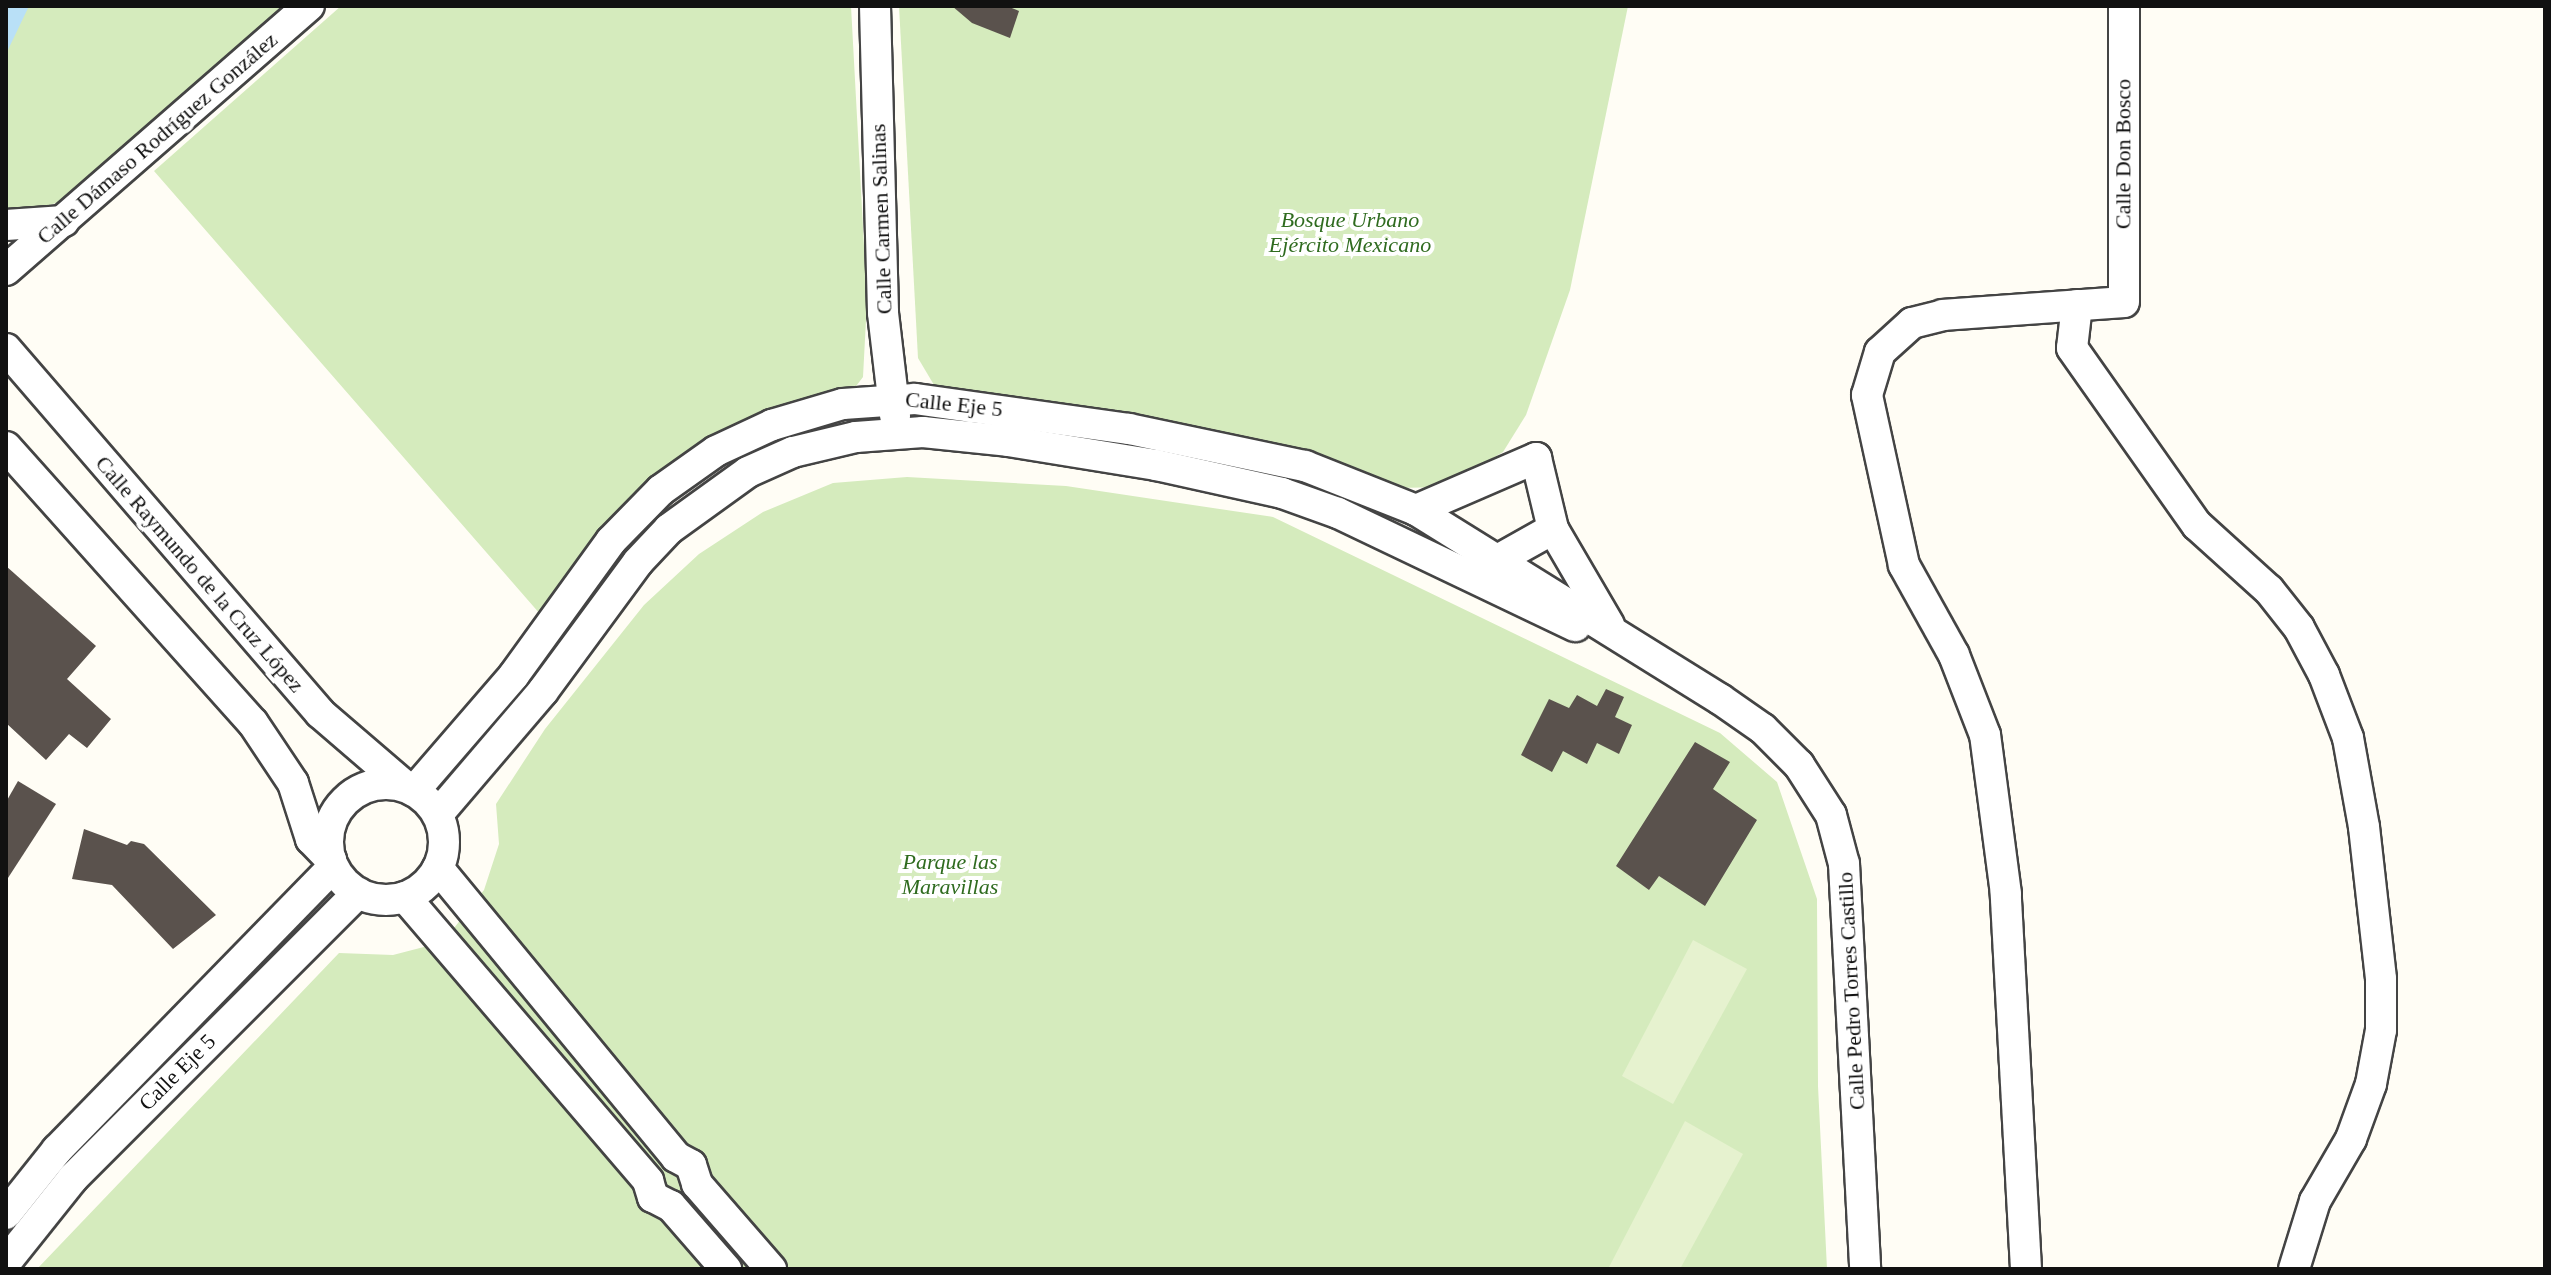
<!DOCTYPE html>
<html>
<head>
<meta charset="utf-8">
<style>
	body { margin:0 }
	#map { position:relative; width:2551px; height:1275px; overflow:hidden; background:#fffdf5; font-family:Georgia,serif }
	div>[style] { position:absolute }
	.green>* { inset:0; background:#d5ebbd }
	.pitch>* { inset:0; background:#e6f2cf }
	.water>* { inset:0; background:#b9e0f7 }
	.building>* { inset:0; background:#5a524d }
	.roads { filter:drop-shadow(2px 0 #444) drop-shadow(-2px 0 #444) drop-shadow(0 2px #444) drop-shadow(0 -2px #444) }
	.minor>* { height:30px; margin:-15px; padding:0 15px; transform-origin:15px; border-radius:15px; background:#fff }
	.minor>.ring { margin:-15px; padding:0; box-sizing:content-box; background:none; border:30px solid #fff; border-radius:50% }
	span { translate:-50% -50%; white-space:nowrap; text-align:center; line-height:1.15; -webkit-text-stroke:8px #fff; paint-order:stroke }
	.street-label { font-size:22px; color:#111 }
	.park-label { font-size:22px; color:#2f6b1f; font-style:italic }
	.frame { position:absolute; inset:0; border:8px solid #111; pointer-events:none }
</style>
</head>
<body>
<div id="map">
	<div class="green">
		<div style="clip-path:polygon(6px 6px,290px 6px,62px 201px,6px 219px)"></div>
		<div style="clip-path:polygon(341px 6px,851px 6px,867px 301px,863px 377px,850px 394px,711px 450px,547px 622px,154px 171px)"></div>
		<div style="clip-path:polygon(899px 6px,1628px 6px,1570px 290px,1526px 415px,1503px 452px,1444px 487px,1398px 488px,934px 385px,918px 358px)"></div>
		<div style="clip-path:polygon(907px 477px,1066px 486px,1273px 517px,1720px 733px,1777px 782px,1817px 899px,1818px 1086px,1827px 1269px,37px 1269px,339px 953px,393px 955px,443px 942px,484px 890px,499px 844px,496px 804px,545px 729px,644px 605px,699px 554px,763px 512px,833px 483px)"></div>
	</div>
	<div class="pitch">
		<div style="clip-path:polygon(1693px 940px,1747px 969px,1673px 1104px,1622px 1076px)"></div>
		<div style="clip-path:polygon(1685px 1121px,1743px 1154px,1680px 1269px,1608px 1269px)"></div>
	</div>
	<div class="water">
		<div style="clip-path:polygon(6px 6px,29px 6px,6px 54px)"></div>
	</div>
	<div class="building">
		<div style="clip-path:polygon(952px 6px,1007px 6px,1019px 11px,1010px 38px,972px 23px)"></div>
		<div style="clip-path:polygon(6px 566px,96px 646px,67px 679px,111px 719px,87px 748px,69px 734px,46px 760px,6px 723px)"></div>
		<div style="clip-path:polygon(1606px 689px,1624px 697px,1615px 717px,1632px 725px,1619px 754px,1597px 743px,1587px 764px,1563px 751px,1552px 772px,1521px 755px,1549px 699px,1569px 708px,1577px 695px,1597px 706px)"></div>
		<div style="clip-path:polygon(1695px 742px,1730px 762px,1713px 789px,1757px 820px,1705px 906px,1659px 876px,1649px 890px,1616px 866px)"></div>
		<div style="clip-path:polygon(18px 781px,56px 804px,6px 881px,6px 802px)"></div>
		<div style="clip-path:polygon(84px 829px,127px 845px,131px 841px,144px 844px,216px 915px,173px 949px,112px 885px,72px 879px)"></div>
	</div>
	<div class="roads">
		<div class="minor">
			<div style="left:875px;top:6px;width:307px;rotate:88.5deg"></div>
			<div style="left:883px;top:313px;width:103px;rotate:83.3deg"></div>
			<div style="left:6px;top:225px;width:58px;rotate:-3.9deg"></div>
			<div style="left:6px;top:270px;width:402px;rotate:-41.1deg"></div>
			<div style="left:2077px;top:305px;width:43px;rotate:96.6deg"></div>
			<div style="left:2072px;top:348px;width:217px;rotate:54.8deg"></div>
			<div style="left:2197px;top:525px;width:97px;rotate:42.1deg"></div>
			<div style="left:2269px;top:590px;width:48px;rotate:51.7deg"></div>
			<div style="left:2299px;top:628px;width:53px;rotate:62deg"></div>
			<div style="left:2324px;top:675px;width:67px;rotate:69.1deg"></div>
			<div style="left:2348px;top:738px;width:90px;rotate:79.8deg"></div>
			<div style="left:2364px;top:827px;width:153px;rotate:83.6deg"></div>
			<div style="left:2381px;top:979px;width:51px;rotate:90deg"></div>
			<div style="left:2381px;top:1030px;width:55px;rotate:100.5deg"></div>
			<div style="left:2371px;top:1084px;width:59px;rotate:110deg"></div>
			<div style="left:2351px;top:1139px;width:72px;rotate:120.1deg"></div>
			<div style="left:2315px;top:1201px;width:71px;rotate:107.2deg"></div>
			<div style="left:6px;top:349px;width:481px;rotate:49.2deg"></div>
			<div style="left:320px;top:713px;width:113px;rotate:40.7deg"></div>
			<div style="left:6px;top:447px;width:370px;rotate:48.2deg"></div>
			<div style="left:253px;top:723px;width:72px;rotate:56.3deg"></div>
			<div style="left:293px;top:783px;width:59px;rotate:72.2deg"></div>
			<div style="left:311px;top:839px;width:29px;rotate:46deg"></div>
			<div style="left:1416px;top:510px;width:131px;rotate:-23.4deg"></div>
			<div style="left:1536px;top:458px;width:73px;rotate:76.5deg"></div>
			<div style="left:1553px;top:529px;width:111px;rotate:59.7deg"></div>
			<div style="left:1485px;top:567px;width:78px;rotate:-29.2deg"></div>
			<div class="ring" style="left:328px;top:784px;width:86px;height:86px"></div>
			<div style="left:414px;top:791px;width:153px;rotate:-49.2deg"></div>
			<div style="left:514px;top:675px;width:165px;rotate:-54.1deg"></div>
			<div style="left:611px;top:541px;width:71px;rotate:-45.6deg"></div>
			<div style="left:661px;top:490px;width:67px;rotate:-35.3deg"></div>
			<div style="left:716px;top:451px;width:62px;rotate:-24.9deg"></div>
			<div style="left:772px;top:425px;width:74px;rotate:-16.5deg"></div>
			<div style="left:843px;top:404px;width:72px;rotate:-4deg"></div>
			<div style="left:915px;top:399px;width:216px;rotate:8deg"></div>
			<div style="left:1129px;top:429px;width:180px;rotate:11.9deg"></div>
			<div style="left:1305px;top:466px;width:119px;rotate:21.6deg"></div>
			<div style="left:1416px;top:510px;width:358px;rotate:31.9deg"></div>
			<div style="left:1720px;top:699px;width:52px;rotate:34.9deg"></div>
			<div style="left:1763px;top:729px;width:51px;rotate:45deg"></div>
			<div style="left:1799px;top:765px;width:59px;rotate:57.4deg"></div>
			<div style="left:1831px;top:815px;width:51px;rotate:75.1deg"></div>
			<div style="left:1844px;top:864px;width:406px;rotate:87deg"></div>
			<div style="left:438px;top:814px;width:162px;rotate:-49.5deg"></div>
			<div style="left:543px;top:691px;width:160px;rotate:-53.6deg"></div>
			<div style="left:638px;top:562px;width:45px;rotate:-46.8deg"></div>
			<div style="left:669px;top:529px;width:97px;rotate:-35.8deg"></div>
			<div style="left:748px;top:472px;width:49px;rotate:-24deg"></div>
			<div style="left:793px;top:452px;width:65px;rotate:-13.4deg"></div>
			<div style="left:856px;top:437px;width:67px;rotate:-4.3deg"></div>
			<div style="left:923px;top:432px;width:85px;rotate:6deg"></div>
			<div style="left:1008px;top:441px;width:150px;rotate:9.2deg"></div>
			<div style="left:1156px;top:465px;width:129px;rotate:12.5deg"></div>
			<div style="left:1282px;top:493px;width:59px;rotate:19.7deg"></div>
			<div style="left:1338px;top:513px;width:263px;rotate:25.5deg"></div>
			<div style="left:438px;top:868px;width:374px;rotate:50.5deg"></div>
			<div style="left:676px;top:1157px;width:17px;rotate:28deg"></div>
			<div style="left:691px;top:1165px;width:20px;rotate:72deg"></div>
			<div style="left:697px;top:1184px;width:113px;rotate:49deg"></div>
			<div style="left:405px;top:897px;width:374px;rotate:49.4deg"></div>
			<div style="left:648px;top:1181px;width:17px;rotate:73deg"></div>
			<div style="left:653px;top:1197px;width:20px;rotate:27deg"></div>
			<div style="left:671px;top:1206px;width:84px;rotate:48.9deg"></div>
			<div style="left:6px;top:1214px;width:82px;rotate:-51.4deg"></div>
			<div style="left:57px;top:1150px;width:395px;rotate:-45.7deg"></div>
			<div style="left:6px;top:1262px;width:107px;rotate:-51.4deg"></div>
			<div style="left:73px;top:1178px;width:403px;rotate:-45deg"></div>
			<div style="left:2026px;top:1269px;width:376px;rotate:-93.1deg"></div>
			<div style="left:2006px;top:894px;width:160px;rotate:-97.5deg"></div>
			<div style="left:1985px;top:735px;width:86px;rotate:-111.2deg"></div>
			<div style="left:1954px;top:655px;width:103px;rotate:-119.1deg"></div>
			<div style="left:1904px;top:565px;width:174px;rotate:-102.3deg"></div>
			<div style="left:1867px;top:395px;width:45px;rotate:-73.2deg"></div>
			<div style="left:1880px;top:352px;width:43px;rotate:-42.2deg"></div>
			<div style="left:1912px;top:323px;width:32px;rotate:-14deg"></div>
			<div style="left:1943px;top:315px;width:181px;rotate:-4.1deg"></div>
			<div style="left:2124px;top:302px;width:296px;rotate:-90deg"></div>
		</div>
	</div>
	<div class="street-label">
		<span style="left:157px;top:138px;rotate:-41deg">Calle Dámaso Rodríguez González</span>
		<span style="left:2123px;top:154px;rotate:-90deg">Calle Don Bosco</span>
		<span style="left:881px;top:219px;rotate:-92deg">Calle Carmen Salinas</span>
		<span style="left:954px;top:404px;rotate:6deg">Calle Eje 5</span>
		<span style="left:200px;top:574px;rotate:49deg">Calle Raymundo de la Cruz López</span>
		<span style="left:1851px;top:991px;rotate:-93deg">Calle Pedro Torres Castillo</span>
		<span style="left:177px;top:1072px;rotate:-45deg">Calle Eje 5</span>
	</div>
	<div class="park-label">
		<span style="left:1350px;top:232px">Bosque Urbano<br>Ejército Mexicano</span>
		<span style="left:950px;top:874px">Parque las<br>Maravillas</span>
	</div>
	<div class="frame"></div>
</div>
</body>
</html>
